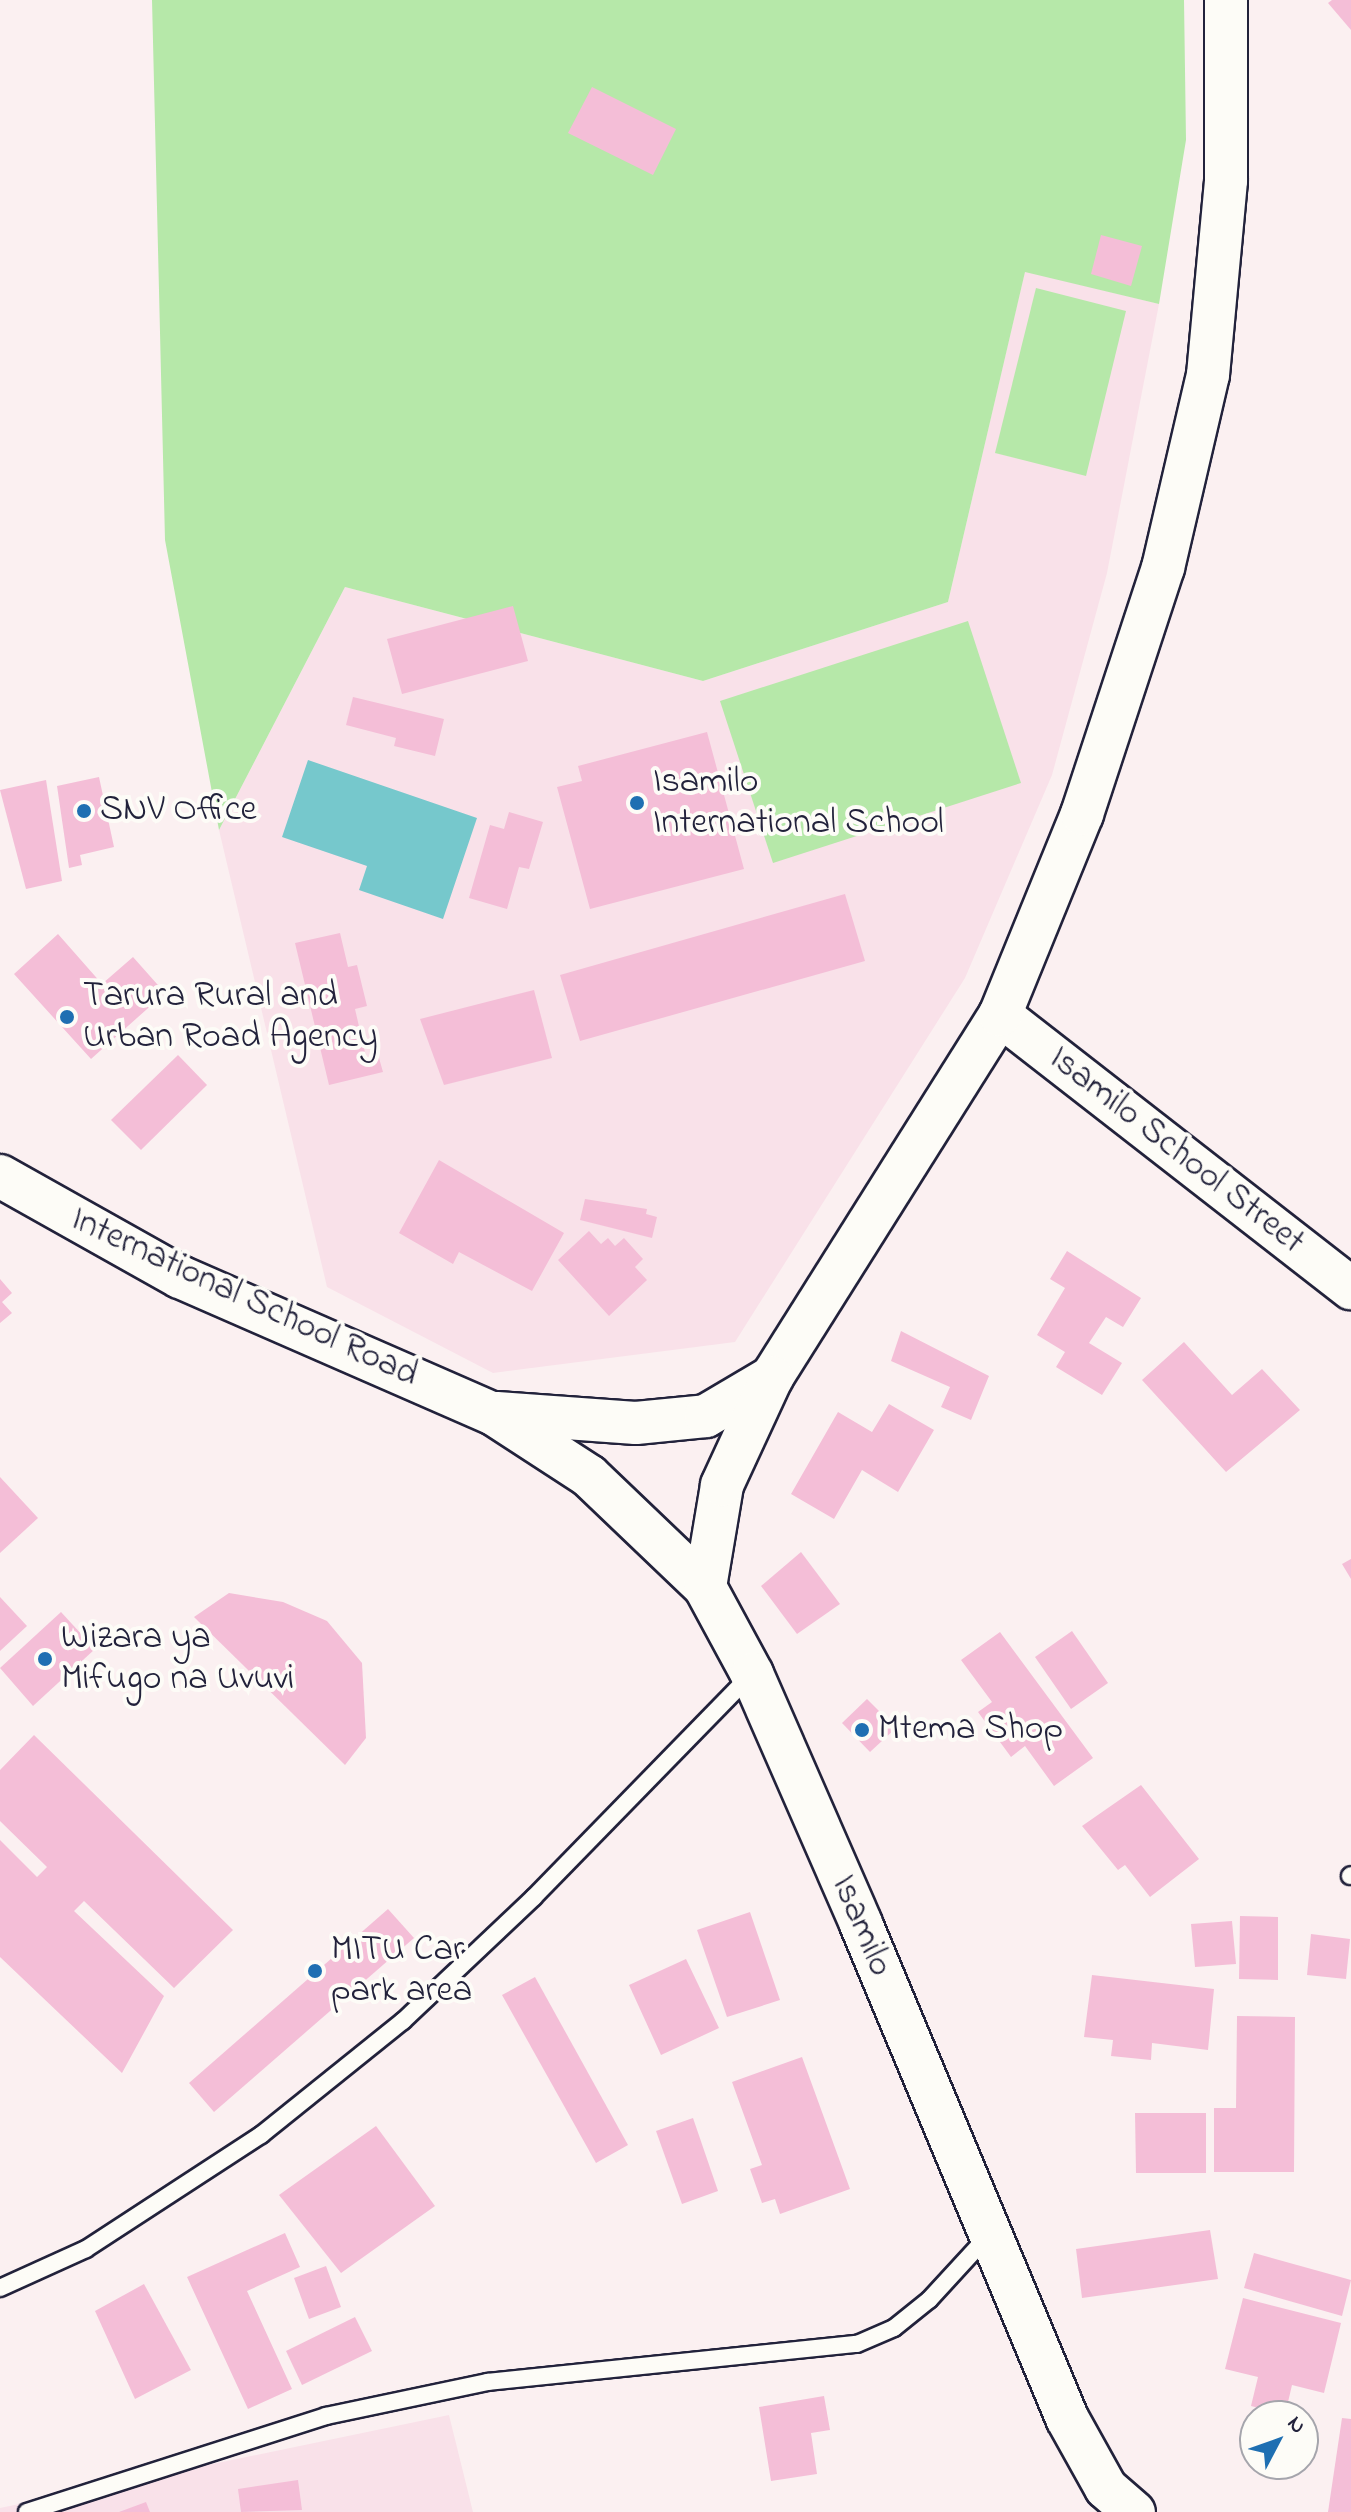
<!DOCTYPE html>
<html>
<head>
<meta charset="utf-8">
<style>
	body { margin:0 }
	#map { position:relative; width:1351px; height:2512px; overflow:hidden; background:#fbf0f1; font-family:"Indie Flower",sans-serif }
	div>[style] { position:absolute }
	.built>* { inset:0; background:#f9e1e9 }
	.green>* { inset:0; background:#b6e8a9 }
	.water>* { inset:0; background:#76c8cc }
	.building>* { inset:0; background:#f4bed7 }
	.roads { filter:drop-shadow(2px 0 #22223b) drop-shadow(-2px 0 #22223b) drop-shadow(0 2px #22223b) drop-shadow(0 -2px #22223b) }
	.service>* { height:16px; margin:-8px; padding:0 8px; transform-origin:8px; border-radius:8px; background:#fdfcf7 }
	.tertiary>* { height:42px; margin:-21px; padding:0 21px; transform-origin:21px; border-radius:21px; background:#fdfcf7 }
	.dots>* { width:22px; height:22px; translate:-50% -50%; box-sizing:border-box; border:4px solid #fdfcf7; border-radius:50% }
	span { translate:-50% -50%; white-space:nowrap; text-align:center; line-height:1.15; -webkit-text-stroke:8px #fdfcf7; paint-order:stroke }
	.poi-label { font-size:36px; color:#22223b }
	.left { translate:0 -50%; text-align:left }
	.street-label { font-size:36px; color:#22223b }
	.north { position:absolute; left:1239px; top:2400px; width:80px; height:80px; box-sizing:border-box; background:#fdfcf7; border:2px solid #a5a5ac; border-radius:50%; rotate:49deg; font-size:22px; font-weight:700; line-height:32px; text-align:center; color:#22223b }
	.north::after { content:''; display:block; margin:auto; width:28px; height:36px; background:#1f6fb2; clip-path:polygon(50% 0,100% 100%,50% 72%,0 100%) }
</style>
</head>
<body>
<div id="map">
	<div class="built">
		<div style="clip-path:polygon(1025px 271px,1159px 304px,1107px 573px,1052px 775px,965px 978px,735px 1342px,493px 1373px,327px 1287px,219px 830px,345px 587px,703px 681px,948px 602px)"></div>
		<div style="clip-path:polygon(449px 2415px,473px 2512px,0 2512px,0 2508px)"></div>
	</div>
	<div class="green">
		<div style="clip-path:polygon(152px 0,1184px 0,1186px 140px,1159px 304px,1025px 272px,948px 602px,703px 681px,345px 587px,219px 830px,165px 540px)"></div>
		<div style="clip-path:polygon(1036px 288px,1126px 311px,1086px 476px,995px 453px)"></div>
		<div style="clip-path:polygon(968px 621px,1021px 783px,773px 863px,720px 701px)"></div>
	</div>
	<div class="water">
		<div style="clip-path:polygon(308px 760px,477px 818px,443px 919px,359px 890px,367px 866px,282px 837px)"></div>
	</div>
	<div class="building">
		<div style="clip-path:polygon(1332px 0,1351px 0,1351px 30px,1328px 3px)"></div>
		<div style="clip-path:polygon(592px 87px,676px 129px,653px 175px,568px 133px)"></div>
		<div style="clip-path:polygon(1101px 235px,1142px 246px,1131px 286px,1091px 274px)"></div>
		<div style="clip-path:polygon(513px 606px,528px 661px,402px 694px,387px 639px)"></div>
		<div style="clip-path:polygon(353px 697px,444px 719px,435px 756px,394px 746px,396px 738px,346px 725px)"></div>
		<div style="clip-path:polygon(707px 732px,744px 869px,590px 909px,557px 787px,582px 781px,578px 766px)"></div>
		<div style="clip-path:polygon(99px 777px,114px 847px,80px 855px,82px 865px,69px 868px,57px 786px)"></div>
		<div style="clip-path:polygon(46px 780px,62px 881px,26px 889px,0 790px)"></div>
		<div style="clip-path:polygon(509px 812px,543px 822px,529px 869px,519px 867px,507px 909px,469px 898px,490px 825px,504px 829px)"></div>
		<div style="clip-path:polygon(845px 894px,865px 961px,580px 1041px,560px 975px)"></div>
		<div style="clip-path:polygon(340px 933px,348px 967px,357px 965px,367px 1006px,355px 1009px,367px 1061px,379px 1058px,383px 1072px,329px 1085px,295px 943px)"></div>
		<div style="clip-path:polygon(58px 934px,102px 984px,133px 957px,165px 993px,91px 1059px,14px 974px)"></div>
		<div style="clip-path:polygon(534px 990px,552px 1058px,444px 1085px,420px 1019px)"></div>
		<div style="clip-path:polygon(178px 1055px,207px 1085px,141px 1150px,111px 1120px)"></div>
		<div style="clip-path:polygon(439px 1160px,564px 1233px,532px 1291px,459px 1252px,453px 1264px,399px 1233px)"></div>
		<div style="clip-path:polygon(585px 1199px,647px 1209px,646px 1214px,657px 1217px,652px 1238px,580px 1220px)"></div>
		<div style="clip-path:polygon(589px 1231px,601px 1244px,608px 1238px,615px 1246px,624px 1238px,643px 1259px,635px 1267px,647px 1280px,609px 1316px,558px 1260px)"></div>
		<div style="clip-path:polygon(1067px 1251px,1141px 1298px,1123px 1327px,1106px 1317px,1089px 1343px,1122px 1363px,1102px 1395px,1056px 1367px,1065px 1352px,1037px 1335px,1065px 1288px,1050px 1279px)"></div>
		<div style="clip-path:polygon(0 1279px,12px 1293px,2px 1302px,12px 1313px,0 1323px)"></div>
		<div style="clip-path:polygon(901px 1331px,989px 1376px,971px 1420px,941px 1407px,950px 1387px,891px 1361px)"></div>
		<div style="clip-path:polygon(1184px 1342px,1232px 1395px,1262px 1369px,1300px 1410px,1226px 1472px,1142px 1380px)"></div>
		<div style="clip-path:polygon(889px 1404px,934px 1430px,898px 1492px,862px 1470px,834px 1519px,791px 1494px,838px 1412px,872px 1432px)"></div>
		<div style="clip-path:polygon(0 1477px,38px 1518px,0 1553px)"></div>
		<div style="clip-path:polygon(801px 1552px,840px 1604px,797px 1634px,761px 1586px)"></div>
		<div style="clip-path:polygon(1351px 1559px,1351px 1579px,1342px 1564px)"></div>
		<div style="clip-path:polygon(229px 1593px,283px 1602px,327px 1621px,362px 1663px,366px 1738px,345px 1765px,194px 1617px)"></div>
		<div style="clip-path:polygon(0 1597px,27px 1626px,0 1651px)"></div>
		<div style="clip-path:polygon(61px 1612px,95px 1649px,33px 1706px,0 1668px)"></div>
		<div style="clip-path:polygon(1072px 1631px,1108px 1683px,1071px 1709px,1035px 1657px)"></div>
		<div style="clip-path:polygon(1000px 1632px,1093px 1758px,1054px 1786px,1025px 1746px,1011px 1757px,978px 1712px,992px 1702px,961px 1660px)"></div>
		<div style="clip-path:polygon(867px 1699px,896px 1728px,870px 1752px,842px 1723px)"></div>
		<div style="clip-path:polygon(34px 1735px,233px 1930px,174px 1988px,84px 1901px,74px 1911px,164px 1996px,122px 2073px,0 1957px,0 1840px,37px 1877px,47px 1867px,0 1821px,0 1770px)"></div>
		<div style="clip-path:polygon(1141px 1785px,1199px 1859px,1150px 1897px,1125px 1865px,1118px 1870px,1082px 1826px)"></div>
		<div style="clip-path:polygon(388px 1909px,414px 1938px,214px 2112px,189px 2083px)"></div>
		<div style="clip-path:polygon(750px 1912px,780px 2000px,727px 2017px,697px 1930px)"></div>
		<div style="clip-path:polygon(1240px 1916px,1278px 1917px,1278px 1980px,1239px 1979px)"></div>
		<div style="clip-path:polygon(1232px 1921px,1236px 1964px,1195px 1967px,1191px 1924px)"></div>
		<div style="clip-path:polygon(1311px 1934px,1350px 1939px,1346px 1979px,1307px 1975px)"></div>
		<div style="clip-path:polygon(686px 1959px,719px 2028px,661px 2055px,629px 1985px)"></div>
		<div style="clip-path:polygon(1092px 1975px,1214px 1989px,1208px 2050px,1152px 2043px,1151px 2060px,1111px 2056px,1113px 2040px,1084px 2037px)"></div>
		<div style="clip-path:polygon(535px 1977px,628px 2145px,596px 2163px,502px 1995px)"></div>
		<div style="clip-path:polygon(1237px 2016px,1295px 2017px,1294px 2172px,1214px 2172px,1214px 2108px,1236px 2108px)"></div>
		<div style="clip-path:polygon(802px 2057px,850px 2189px,780px 2214px,775px 2199px,762px 2203px,750px 2169px,762px 2165px,732px 2082px)"></div>
		<div style="clip-path:polygon(1135px 2113px,1206px 2113px,1206px 2173px,1136px 2173px)"></div>
		<div style="clip-path:polygon(693px 2118px,718px 2191px,682px 2204px,656px 2131px)"></div>
		<div style="clip-path:polygon(376px 2126px,435px 2206px,341px 2273px,279px 2195px)"></div>
		<div style="clip-path:polygon(1210px 2230px,1218px 2279px,1082px 2298px,1076px 2249px)"></div>
		<div style="clip-path:polygon(285px 2233px,300px 2267px,247px 2291px,292px 2389px,248px 2409px,187px 2277px)"></div>
		<div style="clip-path:polygon(1254px 2253px,1351px 2280px,1342px 2316px,1244px 2288px)"></div>
		<div style="clip-path:polygon(326px 2266px,341px 2307px,309px 2319px,294px 2278px)"></div>
		<div style="clip-path:polygon(144px 2284px,191px 2370px,135px 2399px,95px 2311px)"></div>
		<div style="clip-path:polygon(1243px 2298px,1341px 2323px,1324px 2393px,1292px 2385px,1285px 2415px,1251px 2406px,1258px 2377px,1225px 2369px)"></div>
		<div style="clip-path:polygon(355px 2317px,372px 2351px,302px 2385px,286px 2351px)"></div>
		<div style="clip-path:polygon(824px 2396px,830px 2430px,811px 2433px,817px 2474px,771px 2481px,759px 2407px)"></div>
		<div style="clip-path:polygon(1342px 2418px,1351px 2419px,1351px 2512px,1328px 2512px)"></div>
		<div style="clip-path:polygon(298px 2480px,302px 2510px,241px 2512px,238px 2489px)"></div>
		<div style="clip-path:polygon(146px 2502px,150px 2512px,119px 2512px)"></div>
	</div>
	<div class="roads">
		<div class="service">
			<div style="left:1350px;top:1876px;width:1px;rotate:-45deg"></div>
			<div style="left:0;top:2288px;width:94px;rotate:-24.4deg"></div>
			<div style="left:86px;top:2249px;width:209px;rotate:-33.1deg"></div>
			<div style="left:261px;top:2135px;width:182px;rotate:-38.8deg"></div>
			<div style="left:403px;top:2021px;width:180px;rotate:-43.4deg"></div>
			<div style="left:534px;top:1897px;width:310px;rotate:-45.7deg"></div>
			<div style="left:27px;top:2512px;width:314px;rotate:-17.8deg"></div>
			<div style="left:326px;top:2416px;width:165px;rotate:-11.9deg"></div>
			<div style="left:487px;top:2382px;width:372px;rotate:-5.9deg"></div>
			<div style="left:857px;top:2344px;width:40px;rotate:-23.4deg"></div>
			<div style="left:894px;top:2328px;width:45px;rotate:-38.7deg"></div>
			<div style="left:929px;top:2300px;width:86px;rotate:-47.4deg"></div>
		</div>
		<div class="tertiary">
			<div style="left:1000px;top:1015px;width:445px;rotate:37.9deg"></div>
			<div style="left:0;top:1176px;width:206px;rotate:29.3deg"></div>
			<div style="left:180px;top:1277px;width:340px;rotate:23.6deg"></div>
			<div style="left:492px;top:1413px;width:116px;rotate:33deg"></div>
			<div style="left:589px;top:1476px;width:161px;rotate:43.7deg"></div>
			<div style="left:705px;top:1587px;width:99px;rotate:61.6deg"></div>
			<div style="left:752px;top:1674px;width:273px;rotate:66.4deg"></div>
			<div style="left:861px;top:1924px;width:535px;rotate:67.36deg"></div>
			<div style="left:1067px;top:2418px;width:80px;rotate:60.9deg"></div>
			<div style="left:1106px;top:2488px;width:37px;rotate:41deg"></div>
			<div style="left:497px;top:1413px;width:139px;rotate:4.1deg"></div>
			<div style="left:636px;top:1423px;width:70px;rotate:-5.7deg"></div>
			<div style="left:706px;top:1416px;width:77px;rotate:-30.6deg"></div>
			<div style="left:772px;top:1377px;width:428px;rotate:-57.8deg"></div>
			<div style="left:1000px;top:1015px;width:217px;rotate:-67.8deg"></div>
			<div style="left:1082px;top:814px;width:259px;rotate:-71.8deg"></div>
			<div style="left:1163px;top:568px;width:198px;rotate:-76.9deg"></div>
			<div style="left:1208px;top:375px;width:196px;rotate:-84.7deg"></div>
			<div style="left:1226px;top:180px;width:180px;rotate:-90deg"></div>
			<div style="left:705px;top:1587px;width:103px;rotate:-80.5deg"></div>
			<div style="left:722px;top:1485px;width:119px;rotate:-65.2deg"></div>
		</div>
	</div>
	<div class="dots">
		<div style="left:637px;top:803px;background:#1f6fb2"></div>
		<div style="left:84px;top:811px;background:#1f6fb2"></div>
		<div style="left:67px;top:1017px;background:#1f6fb2"></div>
		<div style="left:45px;top:1659px;background:#1f6fb2"></div>
		<div style="left:862px;top:1730px;background:#1f6fb2"></div>
		<div style="left:315px;top:1971px;background:#1f6fb2"></div>
	</div>
	<div class="poi-label">
		<span class="left" style="left:653px;top:803px">Isamilo<br>International School</span>
		<span class="left" style="left:100px;top:811px">SNV Office</span>
		<span class="left" style="left:83px;top:1017px">Tarura Rural and<br>Urban Road Agency</span>
		<span class="left" style="left:61px;top:1659px">Wizara ya<br>Mifugo na Uvuvi</span>
		<span class="left" style="left:878px;top:1730px">Mtema Shop</span>
		<span class="left" style="left:331px;top:1971px">MITU Car<br>park area</span>
	</div>
	<div class="street-label">
		<span style="left:1176px;top:1151px;rotate:38deg">Isamilo School Street</span>
		<span style="left:244px;top:1298px;rotate:25deg">International School Road</span>
		<span style="left:861px;top:1926px;rotate:67deg">Isamilo</span>
	</div>
	<div class="north">N</div>
</div>
</body>
</html>
